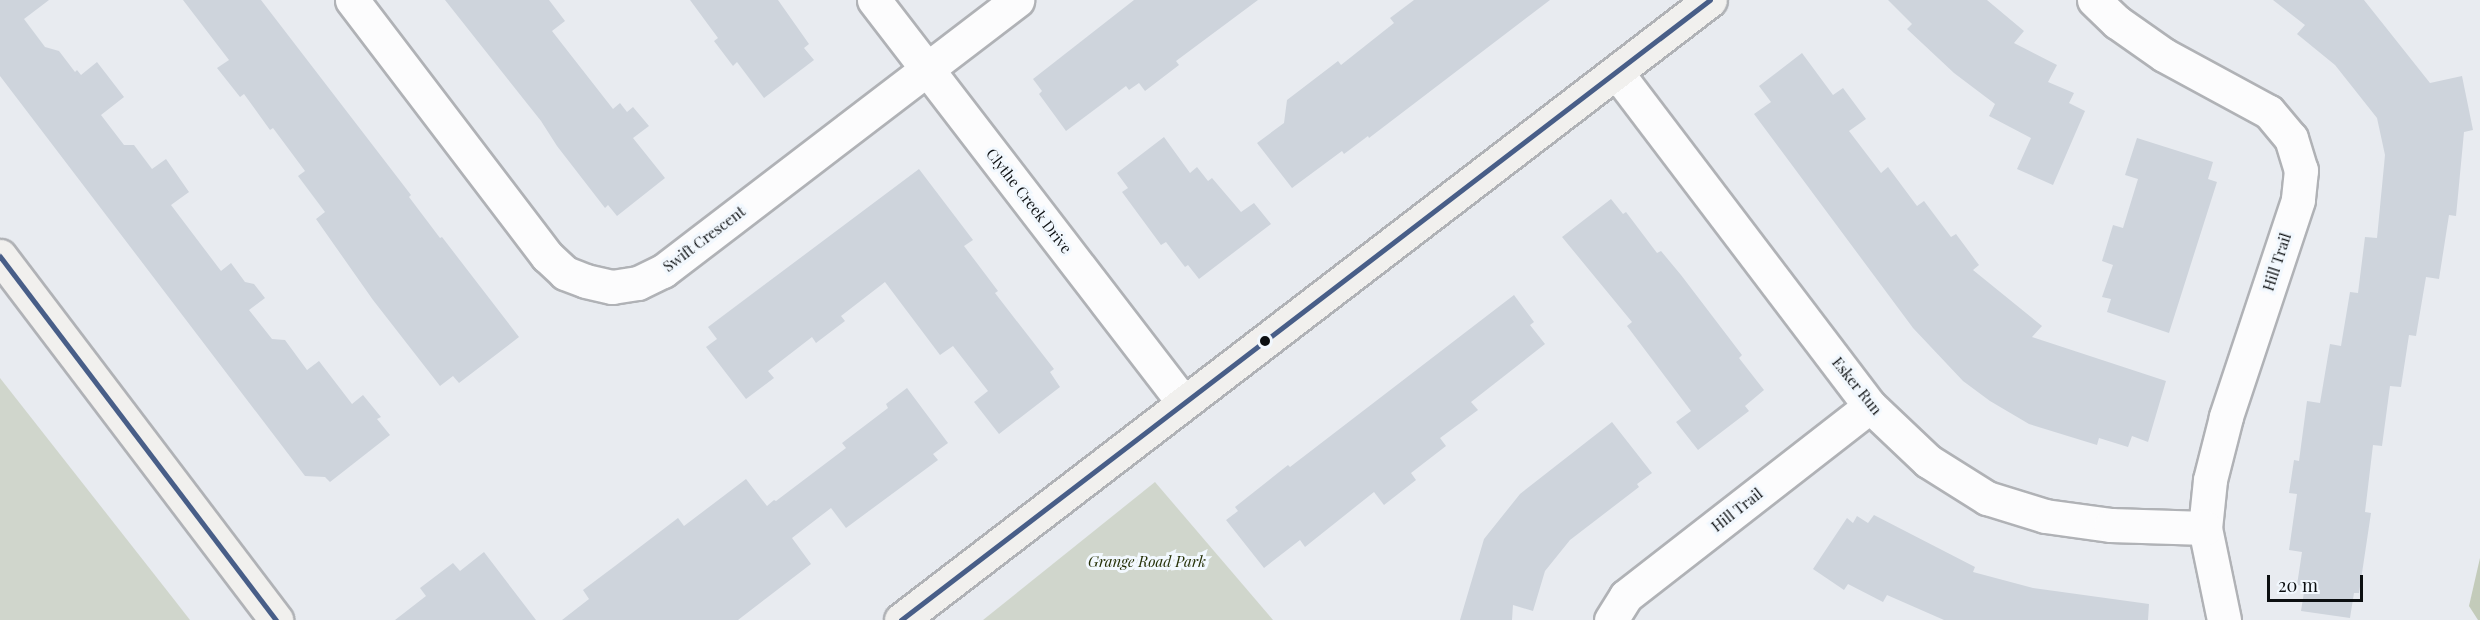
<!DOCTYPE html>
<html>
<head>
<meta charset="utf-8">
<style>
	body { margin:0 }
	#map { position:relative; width:2480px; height:620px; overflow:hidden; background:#e8ebf0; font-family:"Playfair Display",serif }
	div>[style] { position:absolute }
	.green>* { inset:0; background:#d0d6cc }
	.forest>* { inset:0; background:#c3cbba }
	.building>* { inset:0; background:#ced4dc }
	.roads { filter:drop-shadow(2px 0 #b0b2b6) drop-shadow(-2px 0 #b0b2b6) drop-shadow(0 2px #b0b2b6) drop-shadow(0 -2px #b0b2b6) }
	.street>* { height:33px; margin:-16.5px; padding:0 16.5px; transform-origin:16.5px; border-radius:16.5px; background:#fcfcfd }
	.secondary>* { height:33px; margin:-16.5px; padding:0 16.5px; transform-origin:16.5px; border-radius:16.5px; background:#f1f0ee }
	.bus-1>* { height:4.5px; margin:-2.25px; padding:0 2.25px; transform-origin:2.25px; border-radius:2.25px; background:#485e88 }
	.dots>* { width:16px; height:16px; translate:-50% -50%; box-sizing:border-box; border:3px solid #f2f8fe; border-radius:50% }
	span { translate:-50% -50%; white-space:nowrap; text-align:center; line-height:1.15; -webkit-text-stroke:6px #f2f8fe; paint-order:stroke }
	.street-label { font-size:15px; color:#0c0f11 }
	.park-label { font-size:15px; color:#242f05; font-style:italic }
	.scale { position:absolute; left:2267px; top:575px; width:96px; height:27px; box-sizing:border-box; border:3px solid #0c0f11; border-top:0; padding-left:8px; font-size:18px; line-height:21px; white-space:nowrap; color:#0c0f11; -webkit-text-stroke:4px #f2f8fe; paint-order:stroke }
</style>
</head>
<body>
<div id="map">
	<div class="green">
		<div style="clip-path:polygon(0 378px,176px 602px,190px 620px,0 620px)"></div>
		<div style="clip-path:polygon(1155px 482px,1273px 620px,983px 620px)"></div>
	</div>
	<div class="forest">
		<div style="clip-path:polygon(2480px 558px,2480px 620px,2478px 620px,2469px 606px)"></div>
	</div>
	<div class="building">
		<div style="clip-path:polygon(0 0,49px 0,24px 19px,45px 47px,59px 51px,75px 72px,77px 70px,81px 75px,97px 62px,124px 97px,101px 115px,124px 145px,134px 145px,152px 169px,166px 159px,189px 192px,171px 205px,221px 271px,231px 263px,245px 282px,254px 284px,265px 298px,249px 310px,272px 339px,285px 340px,307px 370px,319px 361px,352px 404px,363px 395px,381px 417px,377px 419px,390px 435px,330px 482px,325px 477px,305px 476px,0 76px)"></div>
		<div style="clip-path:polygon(183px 0,261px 0,411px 195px,409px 197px,440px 238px,442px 237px,519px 337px,459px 383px,453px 376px,440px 386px,373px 300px,316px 219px,325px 212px,298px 176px,305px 171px,273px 128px,270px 130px,244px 94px,240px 97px,217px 68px,229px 60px)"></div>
		<div style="clip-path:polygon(445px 0,549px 0,565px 21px,552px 31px,613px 109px,620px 103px,627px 112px,633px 107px,649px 126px,633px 138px,665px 178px,617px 216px,608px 205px,605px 208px,557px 146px,541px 121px)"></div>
		<div style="clip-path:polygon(690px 0,778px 0,809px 44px,804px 48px,814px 60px,764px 98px,737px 62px,733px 66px,714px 41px,718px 38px)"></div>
		<div style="clip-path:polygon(1134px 0,1258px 0,1176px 61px,1179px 65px,1145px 91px,1139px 83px,1129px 90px,1126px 86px,1066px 131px,1039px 94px,1042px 91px,1033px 79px)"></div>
		<div style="clip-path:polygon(1414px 0,1550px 0,1369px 138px,1368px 136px,1344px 154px,1342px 151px,1292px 188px,1257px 143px,1284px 123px,1287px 100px,1338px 61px,1341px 65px,1394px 23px,1390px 18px)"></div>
		<div style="clip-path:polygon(1888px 0,1987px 0,2024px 31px,2014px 43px,2057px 65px,2048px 82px,2074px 93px,2069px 103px,2085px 111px,2053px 185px,2017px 169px,2031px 138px,1989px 116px,1995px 104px,1954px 73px,1907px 29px,1912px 24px)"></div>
		<div style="clip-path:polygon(2273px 0,2364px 0,2430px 83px,2462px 76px,2473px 130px,2464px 132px,2456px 216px,2449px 215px,2439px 279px,2426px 277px,2416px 336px,2409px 335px,2401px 387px,2390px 386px,2382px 446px,2373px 445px,2365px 512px,2371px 513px,2359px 593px,2354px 593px,2350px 618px,2301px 611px,2305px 586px,2297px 585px,2302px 552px,2289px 550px,2297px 494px,2289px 493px,2294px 460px,2299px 461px,2307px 401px,2320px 403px,2330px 344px,2341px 346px,2350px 292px,2358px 293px,2365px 237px,2377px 238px,2385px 155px,2377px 118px,2335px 65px,2297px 34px,2305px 25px)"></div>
		<div style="clip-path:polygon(1802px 53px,1833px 95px,1843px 88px,1866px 119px,1849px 131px,1881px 173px,1888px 167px,1917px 206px,1924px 201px,1951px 237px,1956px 234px,1979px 265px,1973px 270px,2042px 326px,2032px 337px,2166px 381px,2148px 442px,2132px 436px,2128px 447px,2099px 438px,2097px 445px,2029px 424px,1990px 401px,1963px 381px,1913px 328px,1754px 114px,1771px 102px,1759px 86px)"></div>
		<div style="clip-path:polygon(1164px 137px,1190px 173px,1197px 167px,1208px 181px,1212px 178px,1241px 212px,1254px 203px,1271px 224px,1199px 279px,1188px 265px,1185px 267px,1166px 242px,1161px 245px,1122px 192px,1128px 188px,1117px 173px)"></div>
		<div style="clip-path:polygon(2137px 138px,2213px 162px,2208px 179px,2217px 182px,2169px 333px,2107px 312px,2111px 299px,2102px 297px,2113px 265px,2102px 261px,2113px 225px,2123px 228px,2138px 179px,2125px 175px)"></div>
		<div style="clip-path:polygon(919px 169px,973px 240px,964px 246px,998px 291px,995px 293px,1054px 369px,1050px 372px,1060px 387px,999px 434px,974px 402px,988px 391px,953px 346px,940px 355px,885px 282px,841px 316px,845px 321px,816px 343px,812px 337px,768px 371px,774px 378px,746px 399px,706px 347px,717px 339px,708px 327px)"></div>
		<div style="clip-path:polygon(1611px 199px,1623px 214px,1626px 212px,1657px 253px,1661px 251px,1681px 275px,1742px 355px,1739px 358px,1764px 390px,1745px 406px,1749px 411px,1698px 450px,1676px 422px,1691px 411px,1627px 326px,1632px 322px,1562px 237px)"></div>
		<div style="clip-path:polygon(1514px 295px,1534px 322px,1530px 325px,1545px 344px,1471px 402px,1478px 410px,1440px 438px,1446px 446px,1411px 473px,1416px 480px,1384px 505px,1374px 492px,1305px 547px,1300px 540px,1264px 568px,1226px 520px,1238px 511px,1235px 507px,1288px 465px,1290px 467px)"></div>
		<div style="clip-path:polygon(907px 388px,948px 443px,933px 454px,938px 460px,846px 528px,831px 508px,792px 538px,811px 564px,738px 620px,562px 620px,589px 599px,583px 590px,615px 566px,678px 518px,684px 526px,746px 479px,767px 506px,774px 500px,776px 501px,846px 448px,842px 443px,888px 408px,886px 404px)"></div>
		<div style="clip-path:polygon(1612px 422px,1652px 473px,1637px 484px,1639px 487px,1570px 540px,1545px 571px,1533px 611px,1513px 605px,1512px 620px,1460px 620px,1484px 539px,1520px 494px)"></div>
		<div style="clip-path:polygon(1874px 515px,1975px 567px,1973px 572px,2033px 588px,2149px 604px,2148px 620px,1944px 620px,1887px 595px,1883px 602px,1848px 584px,1844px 590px,1813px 569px,1847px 518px,1853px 523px,1857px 516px,1868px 523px)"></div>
		<div style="clip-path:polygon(484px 552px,536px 620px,395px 620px,426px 596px,420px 588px,453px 563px,460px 571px)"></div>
	</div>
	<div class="roads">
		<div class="street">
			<div style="left:352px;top:0;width:322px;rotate:52.7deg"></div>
			<div style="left:547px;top:256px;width:25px;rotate:43deg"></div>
			<div style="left:565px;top:273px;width:22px;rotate:21deg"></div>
			<div style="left:586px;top:281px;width:27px;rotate:13deg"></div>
			<div style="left:612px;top:287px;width:26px;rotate:-9deg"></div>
			<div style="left:638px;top:283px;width:28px;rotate:-26deg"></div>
			<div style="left:663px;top:271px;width:446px;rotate:-37.4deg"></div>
			<div style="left:874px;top:0;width:507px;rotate:52.45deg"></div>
			<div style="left:2094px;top:0;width:32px;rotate:44deg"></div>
			<div style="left:2117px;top:22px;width:57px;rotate:35.1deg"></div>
			<div style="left:2164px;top:55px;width:119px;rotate:28.5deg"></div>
			<div style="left:2269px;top:112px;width:34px;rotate:50deg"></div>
			<div style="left:2291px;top:138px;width:34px;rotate:73deg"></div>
			<div style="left:2301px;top:170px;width:30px;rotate:96deg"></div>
			<div style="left:2298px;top:200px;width:229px;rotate:108.4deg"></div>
			<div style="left:2226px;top:417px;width:65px;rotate:104.3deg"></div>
			<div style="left:2210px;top:480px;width:48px;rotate:95.9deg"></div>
			<div style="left:2205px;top:528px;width:94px;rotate:78.3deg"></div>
			<div style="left:1617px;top:73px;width:418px;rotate:52.8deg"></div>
			<div style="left:1870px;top:406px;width:80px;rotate:43.5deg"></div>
			<div style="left:1928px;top:461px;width:70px;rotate:32.1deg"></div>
			<div style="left:1987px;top:498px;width:61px;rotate:17.2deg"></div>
			<div style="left:2045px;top:516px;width:67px;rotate:7.8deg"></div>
			<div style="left:2111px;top:525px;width:94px;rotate:1.8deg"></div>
			<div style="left:1611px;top:620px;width:28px;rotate:-58deg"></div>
			<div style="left:1626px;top:596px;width:309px;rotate:-37.9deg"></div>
		</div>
		<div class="secondary">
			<div style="left:0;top:256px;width:457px;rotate:52.8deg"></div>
			<div style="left:901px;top:620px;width:1019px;rotate:-37.47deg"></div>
		</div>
	</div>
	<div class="bus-1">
		<div style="left:0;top:256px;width:457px;rotate:52.8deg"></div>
		<div style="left:901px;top:620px;width:1019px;rotate:-37.47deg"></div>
	</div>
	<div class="dots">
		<div style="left:1265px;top:341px;background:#0c0f11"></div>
	</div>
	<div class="street-label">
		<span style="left:1029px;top:201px;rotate:52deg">Clythe Creek Drive</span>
		<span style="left:704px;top:239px;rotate:-37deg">Swift Crescent</span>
		<span style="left:2277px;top:262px;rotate:-72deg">Hill Trail</span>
		<span style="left:1857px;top:386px;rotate:51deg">Esker Run</span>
		<span style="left:1737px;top:510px;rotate:-38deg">Hill Trail</span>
	</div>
	<div class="park-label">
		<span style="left:1147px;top:562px">Grange Road Park</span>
	</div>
	<div class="scale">20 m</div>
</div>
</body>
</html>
